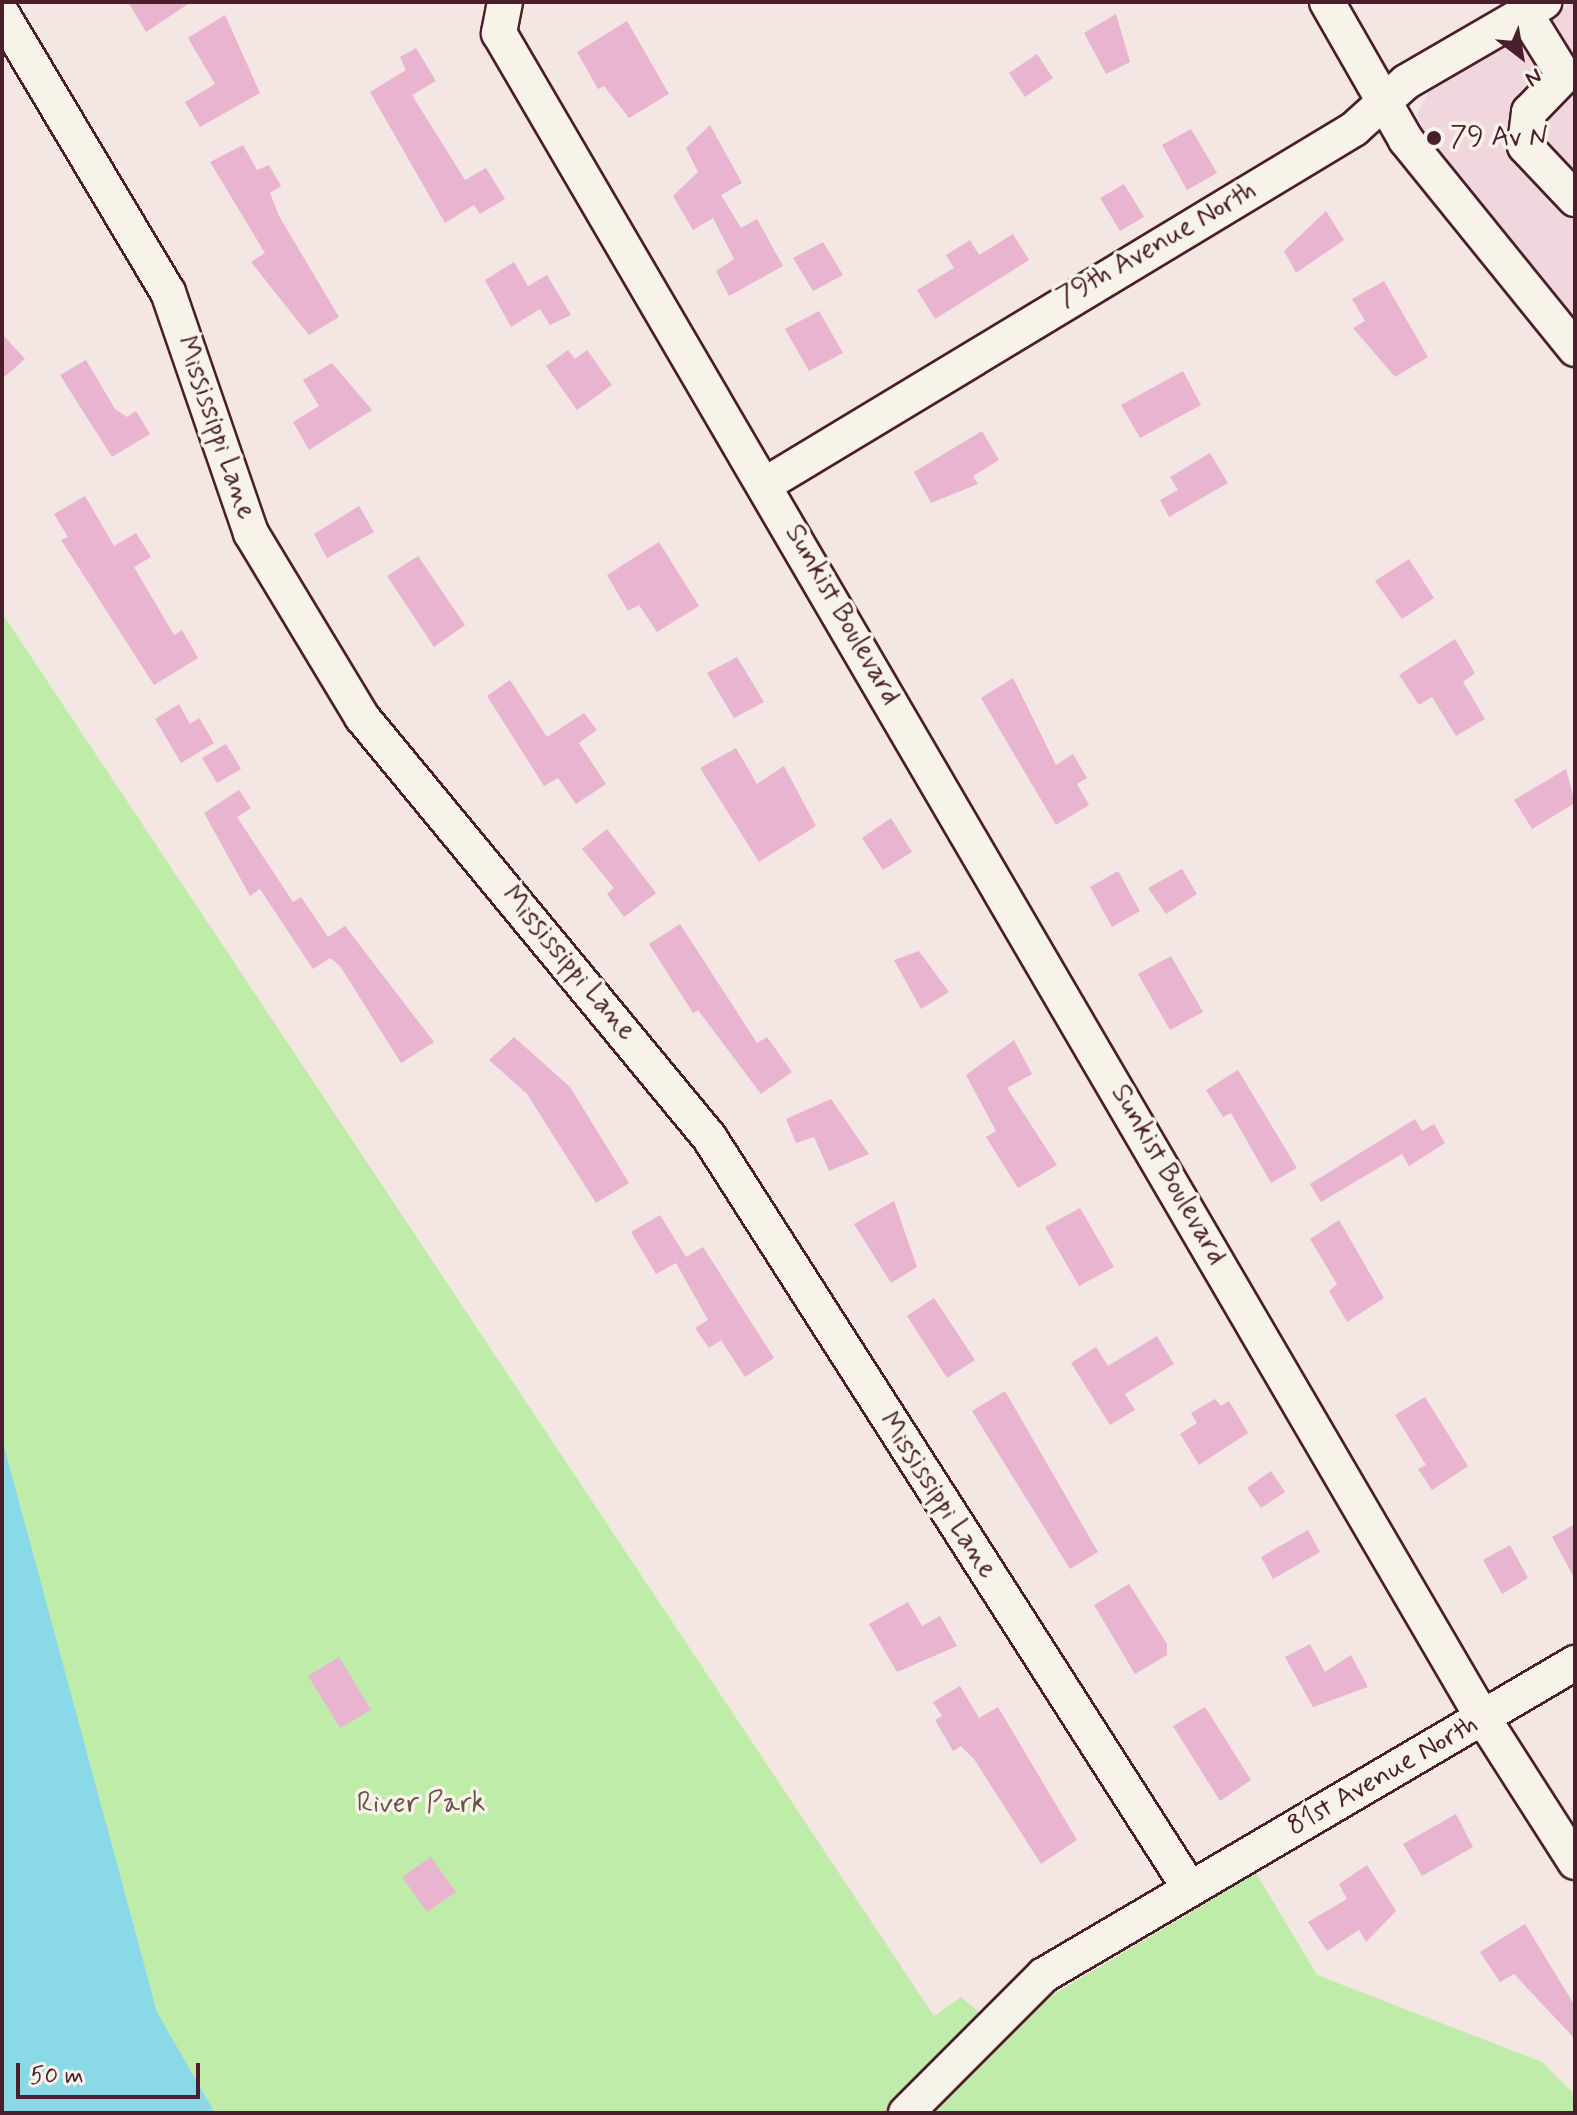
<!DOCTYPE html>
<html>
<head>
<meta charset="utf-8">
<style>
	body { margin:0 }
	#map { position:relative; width:1577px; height:2115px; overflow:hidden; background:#f4e6e3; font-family:Mynerve,sans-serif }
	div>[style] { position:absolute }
	.built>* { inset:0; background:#f0d7dd }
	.green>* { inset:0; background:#c0eca9 }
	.water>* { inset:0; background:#8ad9e8 }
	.building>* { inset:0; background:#e8b4d0 }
	.roads { filter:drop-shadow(2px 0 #4a1f2b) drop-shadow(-2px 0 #4a1f2b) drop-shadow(0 2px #4a1f2b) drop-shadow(0 -2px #4a1f2b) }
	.minor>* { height:34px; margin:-17px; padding:0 17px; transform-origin:17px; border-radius:17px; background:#f7f3e8 }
	.dots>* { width:22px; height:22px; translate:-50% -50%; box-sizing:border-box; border:4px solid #f7f3e8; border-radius:50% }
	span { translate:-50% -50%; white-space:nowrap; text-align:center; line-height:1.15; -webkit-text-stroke:7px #f7f3e8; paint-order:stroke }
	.poi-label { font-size:28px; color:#4a1f2b }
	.left { translate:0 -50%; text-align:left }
	.street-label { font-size:28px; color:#4a1f2b }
	.park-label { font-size:28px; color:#68524a }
	.frame { position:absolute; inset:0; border:4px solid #4a1f2b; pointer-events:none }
	.north { position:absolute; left:1481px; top:16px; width:80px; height:80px; -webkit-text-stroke:6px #f7f3e8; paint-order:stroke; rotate:149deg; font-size:22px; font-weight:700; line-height:32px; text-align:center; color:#4a1f2b }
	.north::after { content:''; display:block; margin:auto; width:28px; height:36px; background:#4a1f2b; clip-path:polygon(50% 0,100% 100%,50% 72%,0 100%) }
	.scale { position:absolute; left:16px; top:2063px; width:184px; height:36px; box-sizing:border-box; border:4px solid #4a1f2b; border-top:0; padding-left:10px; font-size:24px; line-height:28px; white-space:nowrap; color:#4a1f2b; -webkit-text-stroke:6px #f7f3e8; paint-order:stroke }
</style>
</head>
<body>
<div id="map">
	<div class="built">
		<div style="clip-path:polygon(1575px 2px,1575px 322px,1423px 136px,1417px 115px,1430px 88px)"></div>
	</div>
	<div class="green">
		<div style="clip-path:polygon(2px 613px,934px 2016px,961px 1997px,997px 2028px,1256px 1873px,1317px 1975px,1542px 2062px,1575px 2095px,1575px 2113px,215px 2113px,157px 2012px,2px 1448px)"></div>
	</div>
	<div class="water">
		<div style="clip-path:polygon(2px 1439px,157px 2012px,215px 2113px,2px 2113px)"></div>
	</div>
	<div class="building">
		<div style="clip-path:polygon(128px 2px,191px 2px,146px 32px)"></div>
		<div style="clip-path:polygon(1116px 14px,1130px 62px,1106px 74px,1084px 33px)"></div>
		<div style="clip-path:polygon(225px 15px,260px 93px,200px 127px,185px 102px,215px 84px,188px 38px)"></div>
		<div style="clip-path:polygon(627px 21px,669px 94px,629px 118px,604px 86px,598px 89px,577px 52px)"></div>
		<div style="clip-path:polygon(416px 48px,436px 81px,412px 95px,465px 180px,486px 168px,505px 199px,480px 214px,474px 205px,445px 223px,370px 92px,406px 70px,400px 57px)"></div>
		<div style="clip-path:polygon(1037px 54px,1053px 78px,1025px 97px,1009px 73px)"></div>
		<div style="clip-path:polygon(710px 125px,742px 183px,721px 195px,741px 228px,757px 219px,783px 266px,729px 296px,716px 271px,734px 259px,713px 218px,693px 230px,673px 196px,698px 172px,686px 148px)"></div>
		<div style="clip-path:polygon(1191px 129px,1217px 173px,1187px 190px,1162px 145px)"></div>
		<div style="clip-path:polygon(243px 145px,257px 170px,269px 165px,281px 186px,270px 193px,279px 216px,339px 317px,309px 335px,251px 262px,265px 253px,210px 162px)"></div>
		<div style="clip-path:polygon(1124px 184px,1144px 217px,1120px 231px,1100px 198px)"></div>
		<div style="clip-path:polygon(1326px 211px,1344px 240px,1296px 273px,1284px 251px)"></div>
		<div style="clip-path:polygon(1013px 234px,1029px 260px,935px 319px,917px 290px,954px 268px,946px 255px,970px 240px,979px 255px)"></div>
		<div style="clip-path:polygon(823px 242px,843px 275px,813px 291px,793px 258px)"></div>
		<div style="clip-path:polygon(514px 262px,528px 286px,547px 275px,571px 315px,550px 325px,540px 309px,511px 327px,485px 280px)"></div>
		<div style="clip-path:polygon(1384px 281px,1428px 357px,1395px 377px,1353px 328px,1365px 321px,1352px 299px)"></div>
		<div style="clip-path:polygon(819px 311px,843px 353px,809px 371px,785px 329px)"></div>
		<div style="clip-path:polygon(2px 334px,25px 359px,2px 379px)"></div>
		<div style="clip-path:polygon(568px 350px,575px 359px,587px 350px,612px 385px,577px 410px,546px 366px)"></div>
		<div style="clip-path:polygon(86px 360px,115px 409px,127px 417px,136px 411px,150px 434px,112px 457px,60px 375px)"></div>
		<div style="clip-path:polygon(332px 363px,372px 410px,309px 450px,293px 422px,319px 406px,303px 380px)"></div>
		<div style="clip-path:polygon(1183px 371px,1201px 405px,1140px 438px,1121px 405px)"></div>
		<div style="clip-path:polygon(982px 431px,999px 460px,973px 476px,978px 484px,931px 503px,914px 472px)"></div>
		<div style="clip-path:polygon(1210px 453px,1228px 483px,1169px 517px,1160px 500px,1178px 490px,1170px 477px)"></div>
		<div style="clip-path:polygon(85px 496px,114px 546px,136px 533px,151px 557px,134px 567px,174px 635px,182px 630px,198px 658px,154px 685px,61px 540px,68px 537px,54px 514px)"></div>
		<div style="clip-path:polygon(359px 506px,374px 532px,327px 558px,314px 534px)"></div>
		<div style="clip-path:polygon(659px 542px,699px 606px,657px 632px,639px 605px,628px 611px,607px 575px)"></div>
		<div style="clip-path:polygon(418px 556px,465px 625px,434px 647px,387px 576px)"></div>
		<div style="clip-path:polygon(1409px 559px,1434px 598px,1402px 619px,1375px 581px)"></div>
		<div style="clip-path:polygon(1455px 639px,1475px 673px,1463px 682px,1485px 719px,1456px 736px,1432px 697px,1419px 705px,1399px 675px)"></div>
		<div style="clip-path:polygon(737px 657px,764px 702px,734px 718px,707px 673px)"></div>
		<div style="clip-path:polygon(1013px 678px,1056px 765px,1073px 754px,1087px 778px,1077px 784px,1089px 805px,1056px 825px,981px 698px)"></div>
		<div style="clip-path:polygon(510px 680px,547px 737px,584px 713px,597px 730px,579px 743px,606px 784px,576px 804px,558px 778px,544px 786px,487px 696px)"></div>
		<div style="clip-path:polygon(179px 704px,190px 724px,199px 718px,214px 743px,181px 763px,155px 719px)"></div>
		<div style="clip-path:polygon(226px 744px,241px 769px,217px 783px,202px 758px)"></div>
		<div style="clip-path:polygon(736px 748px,757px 784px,784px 766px,816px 826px,759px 862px,700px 768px)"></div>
		<div style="clip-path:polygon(1566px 769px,1575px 803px,1532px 829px,1514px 800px)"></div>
		<div style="clip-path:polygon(239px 790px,251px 808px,237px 817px,293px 902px,301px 897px,328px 937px,345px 926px,434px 1042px,401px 1063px,340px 966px,330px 958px,313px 969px,260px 889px,250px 896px,204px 813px)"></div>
		<div style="clip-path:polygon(891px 818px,912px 852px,883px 870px,862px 838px)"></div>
		<div style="clip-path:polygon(607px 829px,656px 893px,624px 917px,607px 894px,614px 888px,582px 849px)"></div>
		<div style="clip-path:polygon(1182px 869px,1197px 894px,1166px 914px,1148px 888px)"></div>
		<div style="clip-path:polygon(1118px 871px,1140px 911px,1112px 927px,1090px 887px)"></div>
		<div style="clip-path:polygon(680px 924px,757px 1043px,767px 1037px,792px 1072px,761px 1094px,698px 1010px,693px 1013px,649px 944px)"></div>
		<div style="clip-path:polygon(919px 951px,949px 992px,921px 1009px,894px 960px)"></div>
		<div style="clip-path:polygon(1171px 956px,1203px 1012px,1170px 1030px,1138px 974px)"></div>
		<div style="clip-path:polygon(514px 1037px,570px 1087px,629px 1183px,596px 1203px,527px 1094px,489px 1060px)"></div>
		<div style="clip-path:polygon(1014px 1040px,1032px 1074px,1007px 1088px,1057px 1165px,1018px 1188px,986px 1137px,996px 1131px,966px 1075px)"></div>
		<div style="clip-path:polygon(1238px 1070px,1297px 1168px,1271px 1183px,1231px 1113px,1223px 1117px,1206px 1090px)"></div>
		<div style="clip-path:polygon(831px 1099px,869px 1154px,829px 1171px,814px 1137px,796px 1143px,786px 1119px)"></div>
		<div style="clip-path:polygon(1415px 1119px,1422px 1131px,1434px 1124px,1445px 1143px,1409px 1166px,1402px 1154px,1321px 1202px,1310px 1184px)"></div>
		<div style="clip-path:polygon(894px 1201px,917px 1267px,891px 1283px,854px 1224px)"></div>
		<div style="clip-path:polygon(1080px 1208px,1114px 1267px,1079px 1286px,1045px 1227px)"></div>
		<div style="clip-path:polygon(660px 1215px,686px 1257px,703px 1247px,774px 1358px,745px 1377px,721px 1340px,709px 1348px,695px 1328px,708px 1320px,676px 1263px,656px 1274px,631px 1232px)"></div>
		<div style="clip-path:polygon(1339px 1220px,1384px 1298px,1347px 1322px,1329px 1291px,1337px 1284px,1310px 1239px)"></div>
		<div style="clip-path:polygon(934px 1298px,975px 1360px,947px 1378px,907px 1316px)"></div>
		<div style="clip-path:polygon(1157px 1336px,1174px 1364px,1125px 1394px,1135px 1410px,1110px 1425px,1071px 1363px,1096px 1347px,1108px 1366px)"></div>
		<div style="clip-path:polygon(1005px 1391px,1098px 1552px,1070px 1569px,972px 1411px)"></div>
		<div style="clip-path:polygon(1425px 1397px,1468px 1466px,1432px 1490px,1418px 1469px,1426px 1465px,1395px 1415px)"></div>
		<div style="clip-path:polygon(1215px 1399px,1221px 1406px,1229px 1401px,1248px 1433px,1199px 1465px,1180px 1434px,1197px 1423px,1191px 1413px)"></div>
		<div style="clip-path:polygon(1271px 1471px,1285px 1492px,1261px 1508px,1247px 1488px)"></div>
		<div style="clip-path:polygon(1575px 1524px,1575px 1579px,1552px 1537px)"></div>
		<div style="clip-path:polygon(1308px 1530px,1320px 1552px,1273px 1579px,1261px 1557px)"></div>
		<div style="clip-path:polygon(1510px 1545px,1528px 1578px,1502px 1594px,1483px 1560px)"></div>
		<div style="clip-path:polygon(1129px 1584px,1167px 1644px,1167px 1655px,1135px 1674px,1094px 1605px)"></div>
		<div style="clip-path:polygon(908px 1602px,922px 1626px,940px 1616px,957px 1646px,897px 1672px,869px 1624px)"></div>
		<div style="clip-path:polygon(1310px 1644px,1325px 1672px,1351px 1655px,1368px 1687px,1313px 1707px,1285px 1657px)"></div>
		<div style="clip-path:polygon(339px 1657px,371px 1710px,340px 1728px,308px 1676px)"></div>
		<div style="clip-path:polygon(960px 1686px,979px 1718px,998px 1707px,1077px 1840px,1041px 1864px,974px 1759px,961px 1746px,953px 1751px,935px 1720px,942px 1716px,933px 1702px)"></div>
		<div style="clip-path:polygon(1205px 1707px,1251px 1780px,1220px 1801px,1173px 1726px)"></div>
		<div style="clip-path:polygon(1456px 1814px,1473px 1847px,1422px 1876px,1403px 1844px)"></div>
		<div style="clip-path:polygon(431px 1857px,456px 1892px,427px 1912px,402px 1877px)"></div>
		<div style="clip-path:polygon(1367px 1865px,1396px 1911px,1366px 1942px,1359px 1930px,1327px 1951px,1308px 1922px,1347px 1899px,1339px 1884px)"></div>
		<div style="clip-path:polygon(1525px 1924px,1575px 2006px,1575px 2039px,1514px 1974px,1500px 1982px,1480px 1952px)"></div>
	</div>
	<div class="roads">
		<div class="minor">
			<div style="left:505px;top:2px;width:32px;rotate:101deg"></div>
			<div style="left:499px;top:33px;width:1951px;rotate:59.72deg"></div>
			<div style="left:1483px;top:1718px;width:171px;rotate:57.4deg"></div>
			<div style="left:1327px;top:2px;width:159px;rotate:60.2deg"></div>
			<div style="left:1406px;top:140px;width:269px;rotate:51deg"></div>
			<div style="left:1525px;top:13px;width:74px;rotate:58.2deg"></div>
			<div style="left:1564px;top:76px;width:50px;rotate:134.2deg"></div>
			<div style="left:1529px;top:112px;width:34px;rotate:97deg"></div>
			<div style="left:1525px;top:146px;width:73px;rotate:46.7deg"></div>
			<div style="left:2px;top:14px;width:324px;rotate:59.2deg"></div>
			<div style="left:168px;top:292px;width:255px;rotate:71deg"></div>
			<div style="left:251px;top:533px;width:215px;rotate:58.9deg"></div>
			<div style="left:362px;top:717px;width:545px;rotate:50.44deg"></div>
			<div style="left:709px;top:1137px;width:893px;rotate:57.4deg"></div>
			<div style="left:766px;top:484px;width:687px;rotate:-31.12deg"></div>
			<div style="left:1354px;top:129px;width:70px;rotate:-42.1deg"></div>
			<div style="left:1406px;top:82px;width:160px;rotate:-30.1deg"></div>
			<div style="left:906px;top:2113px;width:195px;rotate:-45deg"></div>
			<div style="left:1044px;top:1975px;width:616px;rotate:-30.44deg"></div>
		</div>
	</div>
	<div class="dots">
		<div style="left:1434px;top:138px;background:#4a1f2b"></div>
	</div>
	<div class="poi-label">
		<span class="left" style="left:1450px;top:138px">79 Av N</span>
	</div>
	<div class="street-label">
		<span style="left:1157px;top:245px;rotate:-30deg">79th Avenue North</span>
		<span style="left:215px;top:428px;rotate:71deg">Mississippi Lane</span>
		<span style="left:842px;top:615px;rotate:60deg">Sunkist Boulevard</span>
		<span style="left:568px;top:964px;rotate:50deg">Mississippi Lane</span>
		<span style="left:1168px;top:1175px;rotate:60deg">Sunkist Boulevard</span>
		<span style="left:937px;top:1496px;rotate:57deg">Mississippi Lane</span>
		<span style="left:1383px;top:1776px;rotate:-30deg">81st Avenue North</span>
	</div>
	<div class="park-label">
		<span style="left:421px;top:1804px">River Park</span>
	</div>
	<div class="frame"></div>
	<div class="north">N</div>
	<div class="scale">50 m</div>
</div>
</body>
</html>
